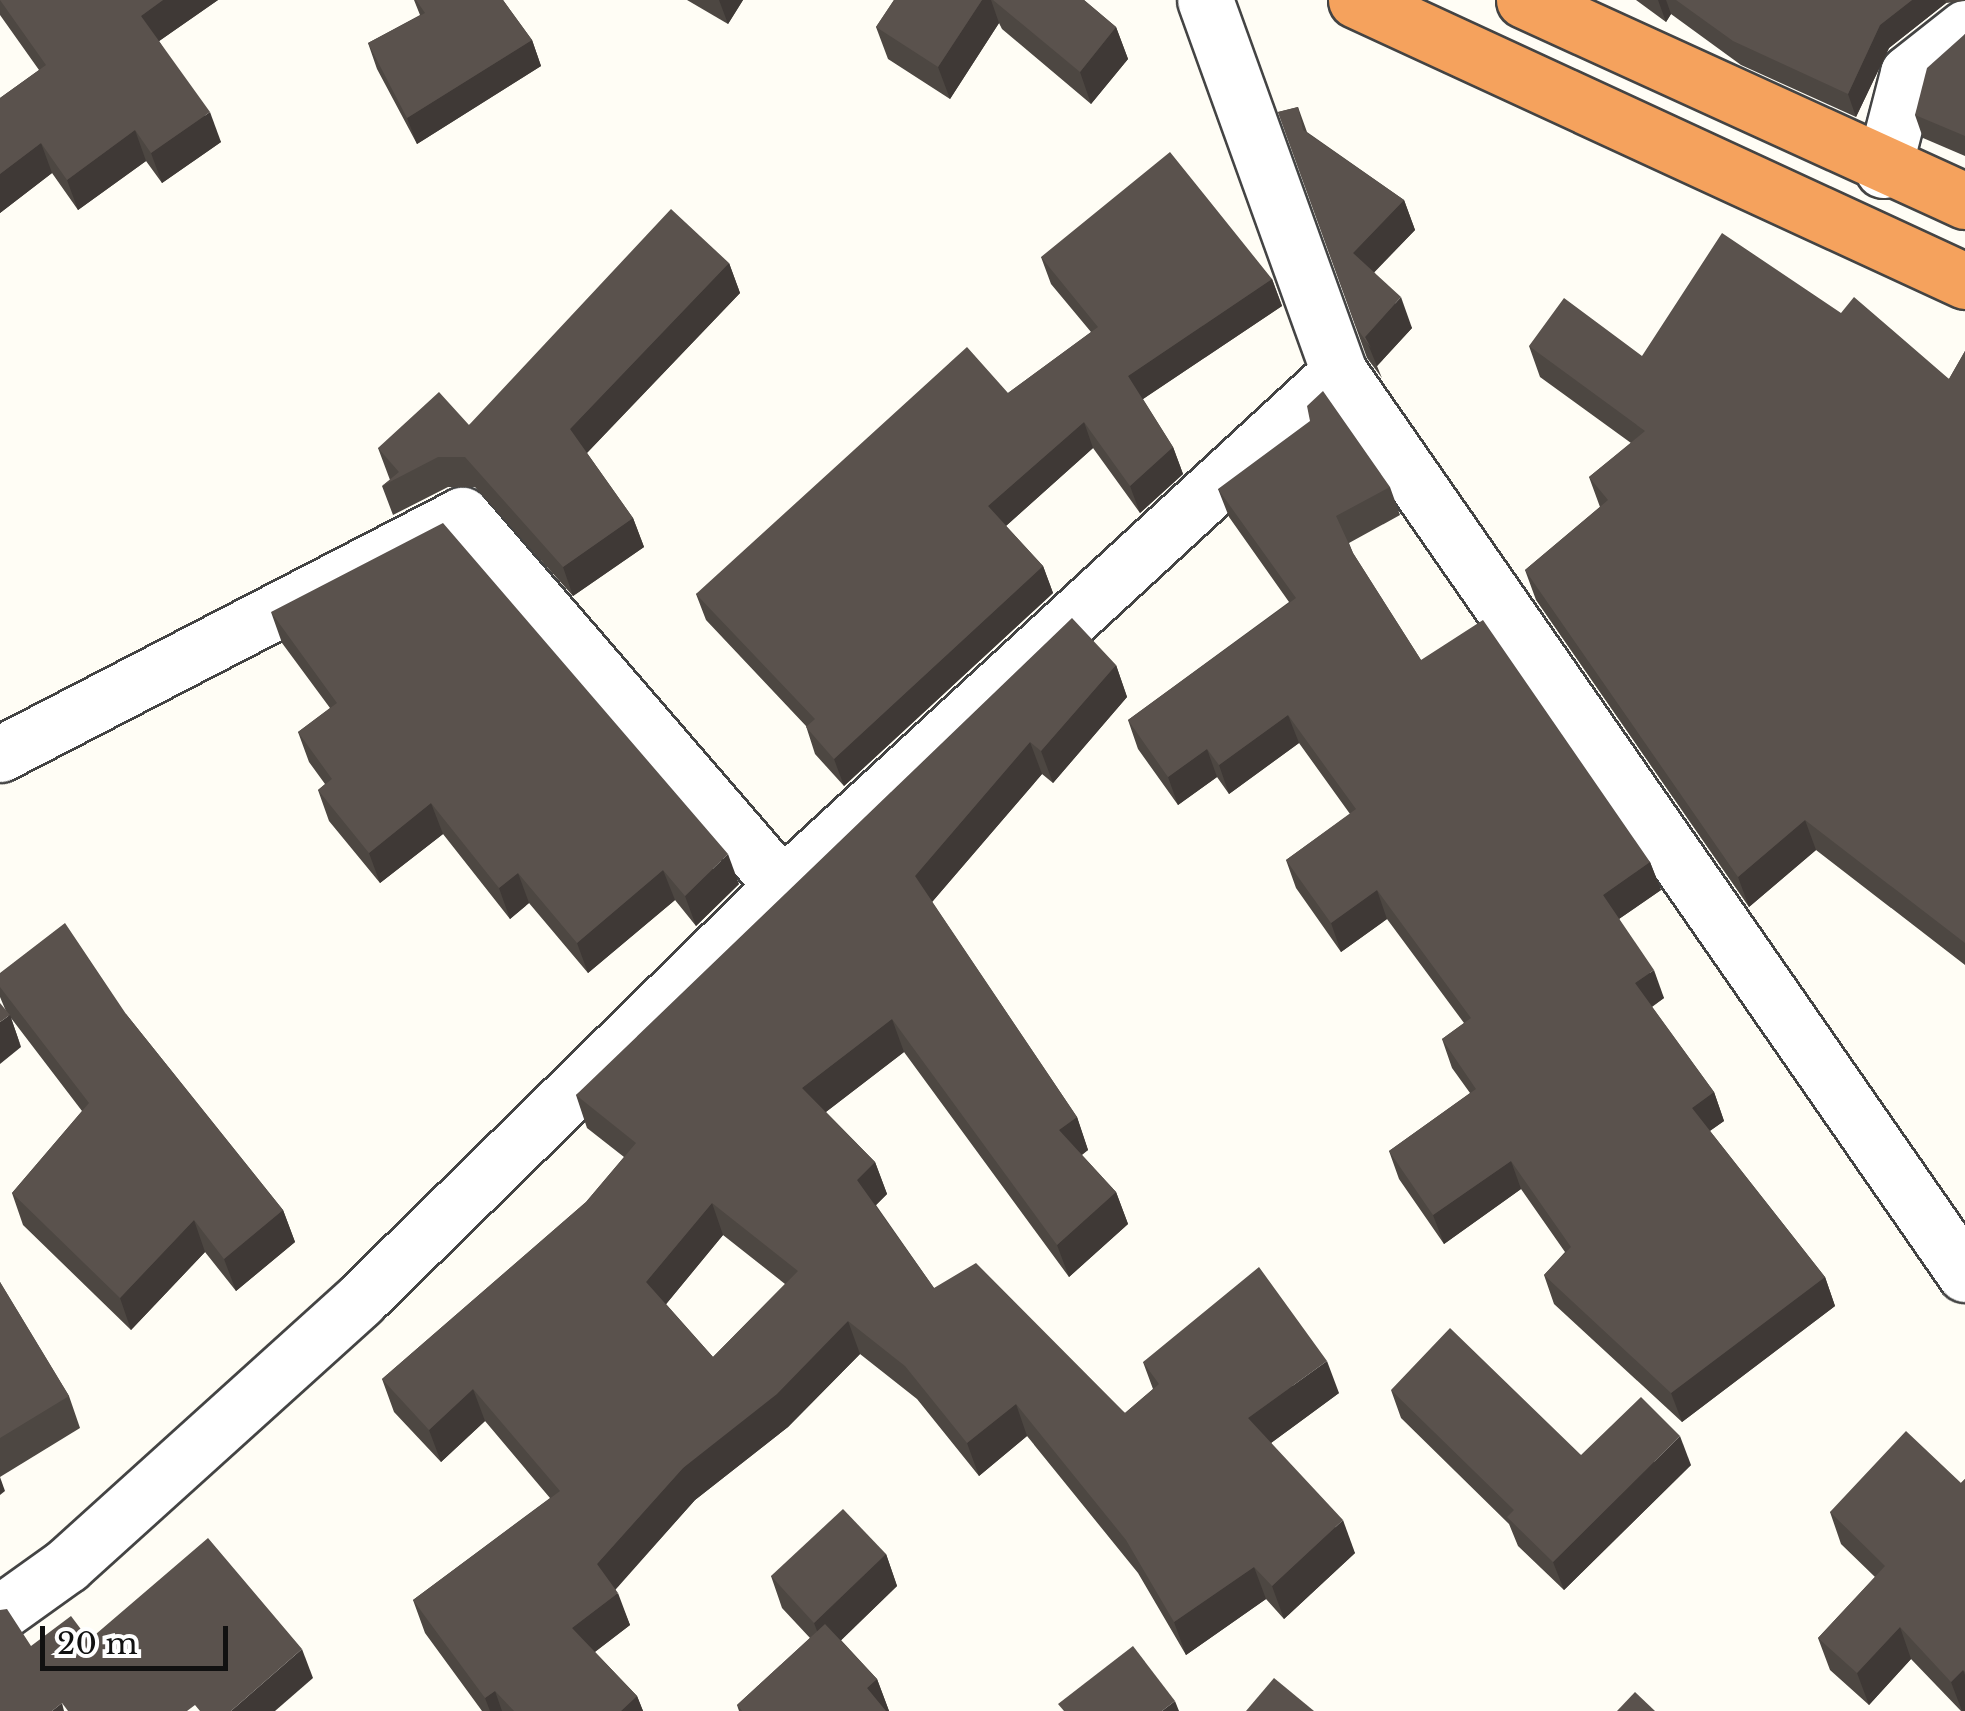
<!DOCTYPE html>
<html>
<head>
<meta charset="utf-8">
<style>
	body { margin:0 }
	#map { position:relative; width:1965px; height:1711px; overflow:hidden; background:#fffdf5; font-family:"Libre Baskerville",serif }
	div>[style] { position:absolute }
	.roads { filter:drop-shadow(2px 0 #444) drop-shadow(-2px 0 #444) drop-shadow(0 2px #444) drop-shadow(0 -2px #444) }
	.minor>* { height:55px; margin:-27.5px; padding:0 27.5px; transform-origin:27.5px; border-radius:27.5px; background:#fff }
	.highway>* { height:55px; margin:-27.5px; padding:0 27.5px; transform-origin:27.5px; border-radius:27.5px; background:#f5a25d }
	.wall>* { inset:0; background:#4d4742 }
	.shaded-wall>* { inset:0; background:#3f3936 }
	.building>* { inset:0; background:#5a524d }
	span { translate:-50% -50%; white-space:nowrap; text-align:center; line-height:1.15; -webkit-text-stroke:10px #fff; paint-order:stroke }
	.scale { position:absolute; left:40px; top:1626px; width:188px; height:45px; box-sizing:border-box; border:5px solid #111; border-top:0; padding-left:12px; font-size:30px; line-height:35px; white-space:nowrap; color:#111; -webkit-text-stroke:8px #fff; paint-order:stroke }
</style>
</head>
<body>
<div id="map">
	<div class="roads">
		<div class="minor">
			<div style="left:1883px;top:170px;width:100px;rotate:-75.5deg"></div>
			<div style="left:1908px;top:73px;width:73px;rotate:-38.3deg"></div>
			<div style="left:1339px;top:372px;width:1098px;rotate:55.24deg"></div>
			<div style="left:0;top:754px;width:520px;rotate:-27.35deg"></div>
			<div style="left:462px;top:515px;width:490px;rotate:49.2deg"></div>
			<div style="left:0;top:1613px;width:82px;rotate:-35.6deg"></div>
			<div style="left:67px;top:1565px;width:394px;rotate:-42.1deg"></div>
			<div style="left:359px;top:1301px;width:593px;rotate:-44.45deg"></div>
			<div style="left:782px;top:886px;width:758px;rotate:-42.7deg"></div>
			<div style="left:1339px;top:372px;width:395px;rotate:-109.8deg"></div>
		</div>
		<div class="highway">
			<div style="left:1356px;top:0;width:671px;rotate:24.77deg"></div>
			<div style="left:1524px;top:0;width:485px;rotate:24.5deg"></div>
		</div>
	</div>
	<div class="wall">
		<div style="clip-path:polygon(0 0,218px 0,159px 41px,221px 142px,162px 183px,146px 161px,78px 210px,52px 173px,0 213px,0 98px,39px 70px,0 15px)"></div>
		<div style="clip-path:polygon(414px 0,503px 0,532px 40px,541px 66px,417px 144px,377px 69px,368px 43px,420px 15px)"></div>
		<div style="clip-path:polygon(687px 0,743px 0,728px 24px)"></div>
		<div style="clip-path:polygon(894px 0,1084px 0,1116px 27px,1128px 59px,1091px 104px,1002px 29px,999px 23px,950px 99px,888px 59px,876px 27px)"></div>
		<div style="clip-path:polygon(1636px 0,1965px 0,1965px 1px,1946px 3px,1889px 48px,1856px 117px,1741px 65px,1671px 14px,1666px 22px)"></div>
		<div style="clip-path:polygon(1965px 34px,1965px 156px,1923px 138px,1915px 115px)"></div>
		<div style="clip-path:polygon(1298px 107px,1307px 132px,1404px 200px,1415px 230px,1374px 272px,1412px 328px,1377px 366px,1382px 378px,1367px 358px,1278px 112px)"></div>
		<div style="clip-path:polygon(1041px 257px,1272px 279px,1282px 306px,1143px 399px,1173px 447px,1183px 474px,1140px 513px,1093px 448px,1006px 526px,1043px 566px,1053px 593px,844px 786px,815px 754px,806px 726px,706px 620px,696px 594px,1008px 393px,1091px 332px,1051px 284px)"></div>
		<div style="clip-path:polygon(729px 263px,740px 293px,587px 453px,633px 518px,644px 547px,573px 596px,475px 487px,448px 487px,393px 515px,382px 486px,390px 480px,378px 448px,469px 425px)"></div>
		<div style="clip-path:polygon(1841px 313px,1949px 379px,1965px 351px,1965px 965px,1816px 850px,1749px 907px,1536px 600px,1525px 570px,1600px 507px,1589px 477px,1631px 443px,1540px 377px,1529px 346px,1642px 356px)"></div>
		<div style="clip-path:polygon(1390px 487px,1400px 515px,1349px 543px,1353px 553px,1421px 660px,1650px 862px,1661px 890px,1619px 919px,1664px 998px,1652px 1007px,1714px 1092px,1724px 1121px,1710px 1131px,1825px 1277px,1835px 1306px,1682px 1422px,1554px 1304px,1544px 1275px,1565px 1252px,1521px 1189px,1444px 1244px,1399px 1179px,1389px 1151px,1470px 1093px,1452px 1068px,1442px 1039px,1464px 1023px,1387px 919px,1341px 952px,1296px 888px,1286px 860px,1350px 814px,1299px 743px,1229px 794px,1217px 777px,1178px 805px,1138px 749px,1128px 720px,1289px 602px,1229px 517px,1218px 489px)"></div>
		<div style="clip-path:polygon(271px 612px,739px 884px,696px 926px,675px 900px,588px 973px,529px 903px,510px 919px,443px 834px,380px 883px,329px 821px,318px 790px,325px 784px,309px 762px,298px 732px,330px 708px,282px 643px)"></div>
		<div style="clip-path:polygon(evenodd,1116px 665px,1127px 697px,1053px 783px,1042px 774px,932px 902px,1077px 1117px,1088px 1150px,1082px 1155px,1116px 1192px,1128px 1224px,1069px 1277px,904px 1052px,826px 1112px,875px 1162px,887px 1194px,876px 1205px,934px 1288px,1125px 1413px,1153px 1389px,1143px 1362px,1339px 1393px,1271px 1443px,1355px 1553px,1284px 1619px,1266px 1599px,1186px 1655px,1138px 1573px,1027px 1436px,979px 1476px,917px 1399px,860px 1354px,788px 1427px,695px 1500px,615px 1589px,630px 1625px,595px 1652px,637px 1696px,643px 1711px,482px 1711px,425px 1633px,413px 1600px,550px 1498px,485px 1421px,441px 1462px,394px 1412px,382px 1379px,586px 1202px,624px 1157px,587px 1128px,576px 1095px,1116px 665px,723px 1235px,785px 1284px,713px 1357px,666px 1304px,723px 1235px)"></div>
		<div style="clip-path:polygon(0 973px,126px 1014px,283px 1210px,295px 1242px,236px 1291px,205px 1252px,131px 1330px,23px 1225px,12px 1193px,82px 1111px,11px 1018px,21px 1047px,0 997px)"></div>
		<div style="clip-path:polygon(0 1282px,69px 1396px,80px 1428px,0 1477px)"></div>
		<div style="clip-path:polygon(1391px 1390px,1581px 1455px,1691px 1465px,1564px 1590px,1518px 1546px,1509px 1524px,1401px 1418px)"></div>
		<div style="clip-path:polygon(1965px 1479px,1965px 1711px,1961px 1711px,1911px 1659px,1869px 1705px,1830px 1670px,1818px 1638px,1875px 1577px,1841px 1544px,1830px 1512px,1961px 1483px)"></div>
		<div style="clip-path:polygon(886px 1554px,897px 1586px,841px 1640px,877px 1679px,889px 1711px,739px 1711px,737px 1705px,810px 1638px,782px 1608px,771px 1576px)"></div>
	</div>
	<div class="shaded-wall">
		<div style="clip-path:polygon(163px 0,218px 0,152px 46px,141px 16px)"></div>
		<div style="clip-path:polygon(719px 0,743px 0,728px 24px)"></div>
		<div style="clip-path:polygon(982px 0,991px 0,999px 23px,950px 99px,938px 67px)"></div>
		<div style="clip-path:polygon(1658px 0,1666px 0,1671px 14px,1666px 22px)"></div>
		<div style="clip-path:polygon(1912px 0,1945px 0,1946px 3px,1889px 48px,1856px 117px,1848px 94px,1880px 25px)"></div>
		<div style="clip-path:polygon(1116px 27px,1128px 59px,1091px 104px,1080px 72px)"></div>
		<div style="clip-path:polygon(532px 40px,541px 66px,417px 144px,407px 118px)"></div>
		<div style="clip-path:polygon(210px 112px,221px 142px,162px 183px,151px 153px)"></div>
		<div style="clip-path:polygon(135px 130px,146px 161px,78px 210px,67px 180px)"></div>
		<div style="clip-path:polygon(41px 143px,52px 173px,0 213px,0 174px)"></div>
		<div style="clip-path:polygon(1404px 200px,1415px 230px,1364px 283px,1353px 253px)"></div>
		<div style="clip-path:polygon(729px 263px,740px 293px,581px 459px,570px 429px)"></div>
		<div style="clip-path:polygon(1272px 279px,1282px 306px,1137px 403px,1128px 376px)"></div>
		<div style="clip-path:polygon(1401px 297px,1412px 328px,1377px 366px,1365px 337px)"></div>
		<div style="clip-path:polygon(1084px 422px,1093px 448px,998px 533px,988px 506px)"></div>
		<div style="clip-path:polygon(1173px 447px,1183px 474px,1140px 513px,1130px 486px)"></div>
		<div style="clip-path:polygon(633px 518px,644px 547px,573px 596px,563px 567px)"></div>
		<div style="clip-path:polygon(1043px 566px,1053px 593px,844px 786px,834px 759px)"></div>
		<div style="clip-path:polygon(1116px 665px,1127px 697px,1053px 783px,1041px 751px)"></div>
		<div style="clip-path:polygon(1288px 715px,1299px 743px,1229px 794px,1219px 765px)"></div>
		<div style="clip-path:polygon(1030px 742px,1042px 774px,926px 909px,915px 876px)"></div>
		<div style="clip-path:polygon(1207px 749px,1217px 777px,1178px 805px,1168px 777px)"></div>
		<div style="clip-path:polygon(431px 803px,443px 834px,380px 883px,369px 853px)"></div>
		<div style="clip-path:polygon(1805px 820px,1816px 850px,1749px 907px,1738px 877px)"></div>
		<div style="clip-path:polygon(728px 854px,739px 884px,696px 926px,685px 896px)"></div>
		<div style="clip-path:polygon(1650px 862px,1661px 890px,1613px 923px,1603px 895px)"></div>
		<div style="clip-path:polygon(663px 870px,675px 900px,588px 973px,577px 943px)"></div>
		<div style="clip-path:polygon(518px 873px,529px 903px,510px 919px,499px 888px)"></div>
		<div style="clip-path:polygon(1377px 890px,1387px 919px,1341px 952px,1331px 923px)"></div>
		<div style="clip-path:polygon(1654px 970px,1664px 998px,1645px 1011px,1635px 983px)"></div>
		<div style="clip-path:polygon(10px 1015px,21px 1047px,0 1064px,0 1022px)"></div>
		<div style="clip-path:polygon(892px 1019px,904px 1052px,814px 1121px,802px 1088px)"></div>
		<div style="clip-path:polygon(1714px 1092px,1724px 1121px,1702px 1136px,1692px 1108px)"></div>
		<div style="clip-path:polygon(1077px 1117px,1088px 1150px,1071px 1162px,1059px 1130px)"></div>
		<div style="clip-path:polygon(1511px 1161px,1521px 1189px,1444px 1244px,1433px 1215px)"></div>
		<div style="clip-path:polygon(875px 1162px,887px 1194px,869px 1212px,857px 1180px)"></div>
		<div style="clip-path:polygon(1116px 1192px,1128px 1224px,1069px 1277px,1057px 1245px)"></div>
		<div style="clip-path:polygon(712px 1203px,723px 1235px,658px 1314px,646px 1282px)"></div>
		<div style="clip-path:polygon(283px 1210px,295px 1242px,236px 1291px,224px 1259px)"></div>
		<div style="clip-path:polygon(194px 1220px,205px 1252px,131px 1330px,120px 1298px)"></div>
		<div style="clip-path:polygon(1825px 1277px,1835px 1306px,1682px 1422px,1671px 1393px)"></div>
		<div style="clip-path:polygon(848px 1321px,860px 1354px,788px 1427px,695px 1500px,609px 1597px,597px 1564px,683px 1468px)"></div>
		<div style="clip-path:polygon(1327px 1361px,1339px 1393px,1260px 1451px,1248px 1418px)"></div>
		<div style="clip-path:polygon(473px 1389px,485px 1421px,441px 1462px,429px 1430px)"></div>
		<div style="clip-path:polygon(1016px 1404px,1027px 1436px,979px 1476px,967px 1443px)"></div>
		<div style="clip-path:polygon(1680px 1436px,1691px 1465px,1564px 1590px,1553px 1562px)"></div>
		<div style="clip-path:polygon(0 1477px,5px 1491px,0 1495px)"></div>
		<div style="clip-path:polygon(1343px 1520px,1355px 1553px,1284px 1619px,1272px 1586px)"></div>
		<div style="clip-path:polygon(886px 1554px,897px 1586px,826px 1655px,814px 1623px)"></div>
		<div style="clip-path:polygon(1254px 1567px,1266px 1599px,1186px 1655px,1174px 1622px)"></div>
		<div style="clip-path:polygon(618px 1593px,630px 1625px,584px 1660px,572px 1628px)"></div>
		<div style="clip-path:polygon(1900px 1627px,1911px 1659px,1869px 1705px,1857px 1673px)"></div>
		<div style="clip-path:polygon(302px 1649px,313px 1678px,275px 1711px,231px 1711px)"></div>
		<div style="clip-path:polygon(1963px 1670px,1965px 1675px,1965px 1711px,1962px 1711px,1951px 1682px)"></div>
		<div style="clip-path:polygon(877px 1679px,889px 1711px,876px 1711px,867px 1688px)"></div>
		<div style="clip-path:polygon(495px 1691px,502px 1711px,490px 1711px,485px 1698px)"></div>
		<div style="clip-path:polygon(637px 1696px,643px 1711px,621px 1711px)"></div>
		<div style="clip-path:polygon(1175px 1701px,1179px 1711px,1162px 1711px)"></div>
		<div style="clip-path:polygon(62px 1703px,64px 1711px,52px 1711px)"></div>
	</div>
	<div class="building">
		<div style="clip-path:polygon(0 0,163px 0,141px 16px,210px 112px,151px 153px,135px 130px,67px 180px,41px 143px,0 174px,0 98px,46px 65px)"></div>
		<div style="clip-path:polygon(416px 0,503px 0,532px 40px,407px 118px,368px 43px,425px 13px)"></div>
		<div style="clip-path:polygon(894px 0,982px 0,938px 67px,876px 27px)"></div>
		<div style="clip-path:polygon(993px 0,1084px 0,1116px 27px,1080px 72px)"></div>
		<div style="clip-path:polygon(1676px 0,1912px 0,1880px 25px,1848px 94px,1733px 41px)"></div>
		<div style="clip-path:polygon(1965px 34px,1965px 136px,1915px 115px,1927px 68px)"></div>
		<div style="clip-path:polygon(1298px 107px,1303px 130px,1404px 200px,1353px 253px,1401px 297px,1365px 337px,1371px 348px,1356px 327px,1278px 112px)"></div>
		<div style="clip-path:polygon(1170px 152px,1272px 279px,1128px 376px,1173px 447px,1130px 486px,1084px 422px,988px 506px,1043px 566px,834px 759px,806px 727px,815px 719px,696px 594px,967px 347px,1008px 393px,1098px 327px,1041px 257px)"></div>
		<div style="clip-path:polygon(671px 209px,729px 263px,570px 429px,633px 518px,563px 567px,465px 457px,438px 457px,382px 486px,399px 472px,378px 448px,439px 392px,469px 425px)"></div>
		<div style="clip-path:polygon(1722px 233px,1841px 313px,1854px 297px,1949px 379px,1965px 351px,1965px 943px,1805px 820px,1738px 877px,1525px 570px,1608px 500px,1589px 477px,1645px 431px,1529px 346px,1564px 298px,1642px 356px)"></div>
		<div style="clip-path:polygon(1323px 391px,1390px 487px,1336px 516px,1353px 553px,1421px 660px,1483px 620px,1650px 862px,1603px 895px,1654px 970px,1635px 983px,1714px 1092px,1692px 1108px,1825px 1277px,1671px 1393px,1544px 1275px,1571px 1247px,1511px 1161px,1433px 1215px,1389px 1151px,1476px 1089px,1442px 1039px,1471px 1018px,1377px 890px,1331px 923px,1286px 860px,1356px 809px,1288px 715px,1219px 765px,1207px 749px,1168px 777px,1128px 720px,1296px 598px,1218px 489px,1310px 421px,1307px 406px)"></div>
		<div style="clip-path:polygon(443px 523px,728px 854px,685px 896px,663px 870px,577px 943px,518px 873px,499px 888px,431px 803px,369px 853px,318px 790px,332px 779px,298px 732px,337px 703px,271px 612px)"></div>
		<div style="clip-path:polygon(evenodd,1072px 618px,1116px 665px,1041px 751px,1030px 742px,915px 876px,1077px 1117px,1059px 1130px,1116px 1192px,1057px 1245px,892px 1019px,802px 1088px,875px 1162px,857px 1180px,934px 1288px,976px 1263px,1125px 1413px,1159px 1384px,1143px 1362px,1259px 1267px,1327px 1361px,1248px 1418px,1343px 1520px,1272px 1586px,1254px 1567px,1174px 1622px,1126px 1540px,1016px 1404px,967px 1443px,905px 1366px,848px 1321px,777px 1394px,683px 1468px,597px 1564px,618px 1593px,572px 1628px,637px 1696px,621px 1711px,514px 1711px,495px 1691px,485px 1698px,413px 1600px,560px 1491px,473px 1389px,429px 1430px,382px 1379px,586px 1202px,636px 1143px,576px 1095px,1072px 618px,712px 1203px,798px 1271px,713px 1357px,646px 1282px,712px 1203px)"></div>
		<div style="clip-path:polygon(65px 923px,126px 1014px,283px 1210px,224px 1259px,194px 1220px,120px 1298px,12px 1193px,89px 1103px,0 987px,0 973px)"></div>
		<div style="clip-path:polygon(0 1003px,10px 1015px,0 1022px)"></div>
		<div style="clip-path:polygon(0 1282px,69px 1396px,0 1438px)"></div>
		<div style="clip-path:polygon(1450px 1328px,1581px 1455px,1641px 1397px,1680px 1436px,1553px 1562px,1507px 1517px,1514px 1510px,1391px 1390px)"></div>
		<div style="clip-path:polygon(1906px 1431px,1961px 1483px,1965px 1479px,1965px 1672px,1963px 1670px,1951px 1682px,1900px 1627px,1857px 1673px,1818px 1638px,1885px 1566px,1830px 1512px)"></div>
		<div style="clip-path:polygon(843px 1509px,886px 1554px,814px 1623px,771px 1576px)"></div>
		<div style="clip-path:polygon(208px 1538px,302px 1649px,231px 1711px,200px 1711px,195px 1705px,187px 1711px,68px 1711px,62px 1703px,52px 1711px,0 1711px,0 1610px,7px 1609px,31px 1646px,71px 1616px,89px 1640px)"></div>
		<div style="clip-path:polygon(825px 1624px,877px 1679px,867px 1688px,886px 1711px,742px 1711px,737px 1705px)"></div>
		<div style="clip-path:polygon(1133px 1646px,1175px 1701px,1162px 1711px,1064px 1711px,1058px 1704px)"></div>
		<div style="clip-path:polygon(1274px 1678px,1314px 1711px,1246px 1711px)"></div>
		<div style="clip-path:polygon(1635px 1692px,1655px 1711px,1617px 1711px)"></div>
	</div>
	<div class="scale">20 m</div>
</div>
</body>
</html>
